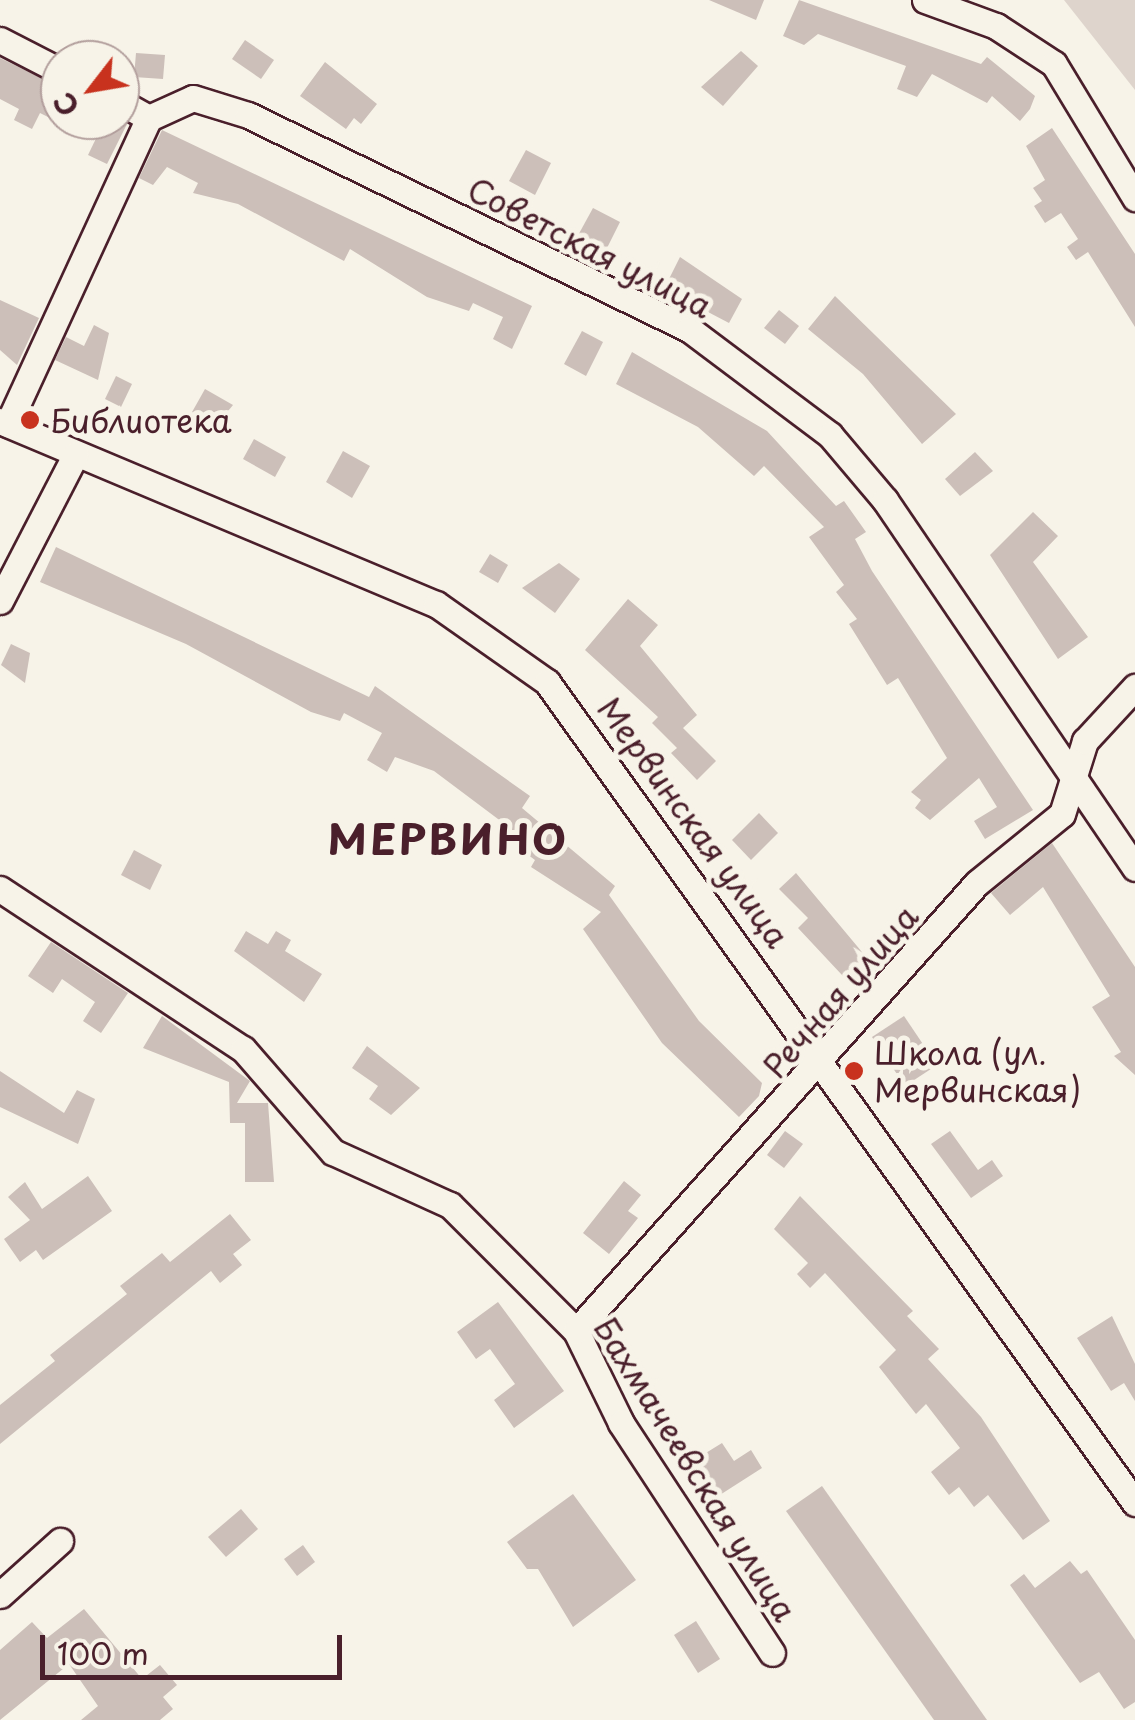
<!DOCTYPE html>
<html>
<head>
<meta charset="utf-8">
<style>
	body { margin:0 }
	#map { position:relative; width:1135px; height:1720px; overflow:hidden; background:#f7f3e8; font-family:"Playpen Sans",sans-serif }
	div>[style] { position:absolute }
	.green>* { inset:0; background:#ded4cc }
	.building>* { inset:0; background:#ccbfb9 }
	.roads { filter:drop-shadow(2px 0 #4a1f2b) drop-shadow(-2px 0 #4a1f2b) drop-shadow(0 2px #4a1f2b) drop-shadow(0 -2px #4a1f2b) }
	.minor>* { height:25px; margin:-12.5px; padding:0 12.5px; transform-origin:12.5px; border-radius:12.5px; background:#f7f3e8 }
	.dots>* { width:28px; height:28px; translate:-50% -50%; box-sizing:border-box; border:5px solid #f7f3e8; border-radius:50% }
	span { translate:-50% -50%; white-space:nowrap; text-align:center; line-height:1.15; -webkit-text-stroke:10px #f7f3e8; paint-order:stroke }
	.street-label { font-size:32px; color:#4a1f2b }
	.poi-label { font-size:32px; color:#4a1f2b }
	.left { translate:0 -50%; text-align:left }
	.district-label { font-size:42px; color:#4a1f2b; font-weight:700; letter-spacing:2.5px }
	.north { position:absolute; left:40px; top:40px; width:100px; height:100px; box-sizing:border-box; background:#f7f3e8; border:2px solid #b29e9c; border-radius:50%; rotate:239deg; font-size:28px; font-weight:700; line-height:40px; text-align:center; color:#4a1f2b }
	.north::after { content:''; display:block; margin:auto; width:35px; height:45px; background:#c8321e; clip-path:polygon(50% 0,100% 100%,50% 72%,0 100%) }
	.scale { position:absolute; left:40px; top:1635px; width:302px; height:45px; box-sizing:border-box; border:5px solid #4a1f2b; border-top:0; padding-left:12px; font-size:30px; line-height:35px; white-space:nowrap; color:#4a1f2b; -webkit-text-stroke:8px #f7f3e8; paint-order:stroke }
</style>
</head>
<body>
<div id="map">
	<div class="green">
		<div style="clip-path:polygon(1064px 0,1135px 0,1135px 90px)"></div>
	</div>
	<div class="building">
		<div style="clip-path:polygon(709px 0,764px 0,756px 20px)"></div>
		<div style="clip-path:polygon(799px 0,981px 64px,987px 57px,1035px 96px,1030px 109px,1020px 121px,992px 96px,987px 103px,932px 74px,917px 97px,897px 89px,906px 66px,818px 34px,804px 45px,783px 36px)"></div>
		<div style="clip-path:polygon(245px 40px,274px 60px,261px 79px,232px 59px)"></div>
		<div style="clip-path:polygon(741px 51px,758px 66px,723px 106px,701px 87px)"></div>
		<div style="clip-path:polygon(136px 53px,165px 55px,163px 79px,134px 77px)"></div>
		<div style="clip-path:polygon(0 58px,60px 87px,60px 123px,40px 113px,32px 129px,14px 120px,19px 109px,0 99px)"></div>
		<div style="clip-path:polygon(325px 62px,377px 104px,361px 124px,354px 118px,346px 129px,300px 96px)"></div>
		<div style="clip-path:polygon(105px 120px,127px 124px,107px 164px,88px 155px)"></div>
		<div style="clip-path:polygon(1052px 128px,1135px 254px,1135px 327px,1088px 252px,1076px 260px,1067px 247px,1078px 239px,1061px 213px,1045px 223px,1034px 206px,1042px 201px,1033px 188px,1045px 180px,1026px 146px)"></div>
		<div style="clip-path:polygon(162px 130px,532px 306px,512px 349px,493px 339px,503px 317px,473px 303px,469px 311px,427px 297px,350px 249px,344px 261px,238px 204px,193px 193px,198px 183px,167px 167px,153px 185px,139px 178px)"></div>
		<div style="clip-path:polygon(526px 150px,551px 163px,535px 195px,509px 181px)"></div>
		<div style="clip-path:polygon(593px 208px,620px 222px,604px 254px,576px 239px)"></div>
		<div style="clip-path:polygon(680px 257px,742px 299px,729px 323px,664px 289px)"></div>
		<div style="clip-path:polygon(835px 296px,956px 414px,922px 444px,863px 374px,808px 329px)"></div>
		<div style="clip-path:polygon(0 300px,39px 318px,17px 365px,0 350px)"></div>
		<div style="clip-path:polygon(779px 310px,799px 326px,785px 344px,764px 328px)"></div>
		<div style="clip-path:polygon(94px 325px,109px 333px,98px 380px,55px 360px,66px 337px,84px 346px)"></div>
		<div style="clip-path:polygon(582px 331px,603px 342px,586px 376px,564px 364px)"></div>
		<div style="clip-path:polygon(632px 352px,767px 431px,836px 506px,844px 501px,866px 532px,855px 539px,872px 571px,1033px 810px,985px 839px,974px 821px,997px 807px,979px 778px,930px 820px,915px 808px,921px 800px,911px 792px,947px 758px,898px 678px,887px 685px,849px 624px,857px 619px,836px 592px,844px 585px,809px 537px,824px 527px,764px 466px,754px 476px,698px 427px,616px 384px)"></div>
		<div style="clip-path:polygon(116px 376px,132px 384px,121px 407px,105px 399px)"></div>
		<div style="clip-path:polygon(205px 389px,233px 405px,210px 433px,187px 421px)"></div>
		<div style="clip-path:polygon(254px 439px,286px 457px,275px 477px,243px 459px)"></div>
		<div style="clip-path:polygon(343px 451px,370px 466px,352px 498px,326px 482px)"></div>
		<div style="clip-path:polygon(975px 452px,993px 471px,960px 496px,945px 479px)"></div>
		<div style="clip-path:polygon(1033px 512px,1058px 536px,1033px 562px,1088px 637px,1058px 659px,990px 555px)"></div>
		<div style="clip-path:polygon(56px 547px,369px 697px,375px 686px,530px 796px,522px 808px,615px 886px,609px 895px,699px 1021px,762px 1083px,759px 1096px,739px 1117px,662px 1043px,583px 929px,601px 912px,531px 867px,535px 860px,504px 837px,510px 828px,434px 771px,395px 757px,387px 772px,367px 760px,382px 733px,344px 713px,340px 721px,311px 712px,186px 644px,40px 582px)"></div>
		<div style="clip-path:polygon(490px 554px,508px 565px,498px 583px,479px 572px)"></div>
		<div style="clip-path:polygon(559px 563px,580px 579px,555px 613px,522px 588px)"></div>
		<div style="clip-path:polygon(628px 599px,658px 625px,640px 646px,697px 715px,683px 728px,716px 761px,697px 780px,671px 753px,677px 748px,652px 723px,658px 717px,585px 650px)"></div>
		<div style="clip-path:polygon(11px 644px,30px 653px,25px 683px,1px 665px)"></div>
		<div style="clip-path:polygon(759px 813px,778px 833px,751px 860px,732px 840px)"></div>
		<div style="clip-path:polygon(1052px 843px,1135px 967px,1135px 1075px,1114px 1056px,1121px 1052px,1092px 1007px,1110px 996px,1043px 887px,1010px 915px,991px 893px)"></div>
		<div style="clip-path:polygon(134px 850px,162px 865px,150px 890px,121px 875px)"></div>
		<div style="clip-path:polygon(796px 873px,877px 970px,856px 990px,798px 928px,808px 918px,779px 889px)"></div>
		<div style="clip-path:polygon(246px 931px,268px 944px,276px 931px,291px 940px,285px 951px,322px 974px,304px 1002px,234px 951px)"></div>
		<div style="clip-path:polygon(51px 942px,128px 993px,101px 1033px,83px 1021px,95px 1002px,62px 979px,53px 993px,28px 976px)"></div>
		<div style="clip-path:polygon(162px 1016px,250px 1081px,237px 1103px,268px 1103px,274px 1182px,245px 1182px,245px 1123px,230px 1123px,229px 1082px,143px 1048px)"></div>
		<div style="clip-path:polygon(904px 1016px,937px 1065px,905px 1086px,872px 1037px)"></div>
		<div style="clip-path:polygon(367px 1046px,420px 1088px,391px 1115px,369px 1099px,378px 1086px,352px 1068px)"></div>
		<div style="clip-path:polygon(0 1071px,64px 1113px,77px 1090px,95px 1099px,78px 1144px,0 1107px)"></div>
		<div style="clip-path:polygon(785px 1131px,803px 1144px,784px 1168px,767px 1155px)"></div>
		<div style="clip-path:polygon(950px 1131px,978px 1170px,992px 1160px,1003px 1176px,971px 1198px,931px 1144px)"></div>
		<div style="clip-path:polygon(88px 1176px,112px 1211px,43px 1260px,36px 1250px,20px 1262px,4px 1239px,30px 1220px,8px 1197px,25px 1182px,42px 1209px)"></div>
		<div style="clip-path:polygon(624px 1181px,641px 1195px,628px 1211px,638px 1218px,609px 1254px,583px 1233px)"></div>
		<div style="clip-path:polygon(800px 1196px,913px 1311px,907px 1316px,939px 1349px,928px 1359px,981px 1417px,1050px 1521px,1023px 1540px,988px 1495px,974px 1507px,959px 1487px,949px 1495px,931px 1472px,960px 1448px,926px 1404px,916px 1414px,879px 1367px,896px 1350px,825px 1273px,810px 1288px,797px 1274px,808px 1263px,774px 1229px)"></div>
		<div style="clip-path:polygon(230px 1214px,251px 1240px,233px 1254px,242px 1265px,220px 1283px,211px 1271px,0 1444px,0 1405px,55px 1361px,50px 1355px,127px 1294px,120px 1286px,162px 1253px,170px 1262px)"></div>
		<div style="clip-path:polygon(498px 1302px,564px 1391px,514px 1428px,494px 1400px,515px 1384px,490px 1349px,476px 1359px,457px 1332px)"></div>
		<div style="clip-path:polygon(1112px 1316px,1135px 1364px,1135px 1401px,1124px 1383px,1111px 1391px,1077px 1338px)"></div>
		<div style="clip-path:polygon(722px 1443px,734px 1461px,751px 1450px,762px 1468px,712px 1500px,688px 1464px)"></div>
		<div style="clip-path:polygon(822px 1486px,987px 1720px,934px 1720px,786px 1511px)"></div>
		<div style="clip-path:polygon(573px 1494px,636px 1580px,573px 1627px,538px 1569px,527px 1569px,507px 1542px)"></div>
		<div style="clip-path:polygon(241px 1509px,258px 1529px,226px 1557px,208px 1537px)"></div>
		<div style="clip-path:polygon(303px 1545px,315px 1562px,297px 1576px,284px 1559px)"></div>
		<div style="clip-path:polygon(1070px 1561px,1081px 1574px,1087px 1570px,1135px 1640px,1135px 1702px,1124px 1709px,1099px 1672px,1080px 1683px,1010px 1585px,1024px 1574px,1035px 1588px)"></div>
		<div style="clip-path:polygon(84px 1609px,142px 1679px,160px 1665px,177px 1685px,163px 1697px,173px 1709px,160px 1720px,81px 1720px,98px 1706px,69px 1664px,0 1720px,0 1650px,32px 1622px,47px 1638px)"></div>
		<div style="clip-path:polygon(696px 1621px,720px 1659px,698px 1673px,674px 1635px)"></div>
	</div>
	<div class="roads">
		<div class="minor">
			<div style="left:925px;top:0;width:76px;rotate:20.1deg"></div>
			<div style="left:996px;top:26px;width:69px;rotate:33.2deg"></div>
			<div style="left:1054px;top:64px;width:157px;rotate:58.8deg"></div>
			<div style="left:0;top:40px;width:68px;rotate:27.3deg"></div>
			<div style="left:120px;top:102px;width:33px;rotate:29deg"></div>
			<div style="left:0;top:421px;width:473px;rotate:22.8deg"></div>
			<div style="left:436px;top:604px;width:136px;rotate:35.1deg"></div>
			<div style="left:547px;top:682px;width:1010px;rotate:54.39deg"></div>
			<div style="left:8px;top:424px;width:337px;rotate:-65.3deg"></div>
			<div style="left:149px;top:118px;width:48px;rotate:-24.4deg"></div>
			<div style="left:193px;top:98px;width:58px;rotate:17.2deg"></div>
			<div style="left:248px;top:115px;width:490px;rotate:25.9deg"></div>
			<div style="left:689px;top:329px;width:176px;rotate:36.9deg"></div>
			<div style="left:830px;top:435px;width:85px;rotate:49.8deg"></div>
			<div style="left:885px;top:500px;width:445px;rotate:55.8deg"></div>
			<div style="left:0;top:601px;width:165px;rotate:-62.7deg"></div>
			<div style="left:0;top:889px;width:291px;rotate:33.4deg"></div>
			<div style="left:243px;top:1049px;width:137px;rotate:48.9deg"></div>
			<div style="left:333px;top:1152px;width:128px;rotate:24.4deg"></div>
			<div style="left:450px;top:1205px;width:178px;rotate:45deg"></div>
			<div style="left:576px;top:1331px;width:102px;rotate:63.9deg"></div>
			<div style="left:621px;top:1423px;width:275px;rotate:56.7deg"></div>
			<div style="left:576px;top:1331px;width:601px;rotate:-48.17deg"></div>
			<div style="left:977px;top:883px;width:109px;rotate:-39.1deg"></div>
			<div style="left:1062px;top:814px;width:77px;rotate:-72.5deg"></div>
			<div style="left:1085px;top:741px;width:74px;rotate:-47.2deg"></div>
			<div style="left:0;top:1595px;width:81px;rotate:-42deg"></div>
		</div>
	</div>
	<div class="dots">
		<div style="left:30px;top:420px;background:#c8321e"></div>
		<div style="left:854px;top:1071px;background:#c8321e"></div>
	</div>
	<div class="street-label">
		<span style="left:590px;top:247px;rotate:27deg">Советская улица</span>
		<span style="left:694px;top:822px;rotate:54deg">Мервинская улица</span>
		<span style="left:840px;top:991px;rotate:-49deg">Речная улица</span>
		<span style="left:696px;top:1469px;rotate:58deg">Бахмачеевская улица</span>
	</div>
	<div class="poi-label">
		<span class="left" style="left:50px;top:420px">Библиотека</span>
		<span class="left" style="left:874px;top:1071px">Школа (ул.<br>Мервинская)</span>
	</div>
	<div class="district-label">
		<span style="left:448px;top:838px">МЕРВИНО</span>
	</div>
	<div class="north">С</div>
	<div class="scale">100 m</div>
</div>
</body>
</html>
